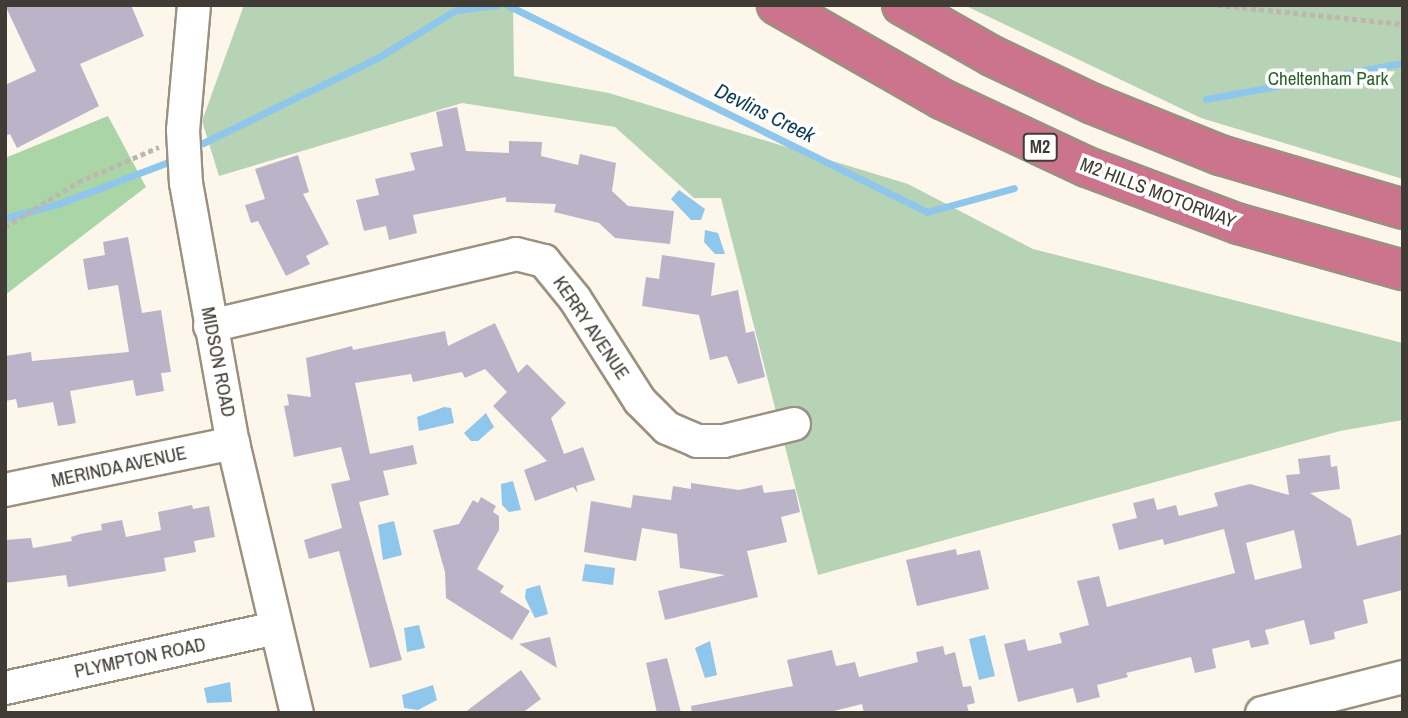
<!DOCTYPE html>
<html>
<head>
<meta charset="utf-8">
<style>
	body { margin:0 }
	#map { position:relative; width:1408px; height:718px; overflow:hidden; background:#fdf6ea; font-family:"Archivo Narrow",sans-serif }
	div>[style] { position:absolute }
	.green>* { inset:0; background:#b6d4b5 }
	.forest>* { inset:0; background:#a9d5a7 }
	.water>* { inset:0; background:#8fc6eb }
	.stream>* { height:7px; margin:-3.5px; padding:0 3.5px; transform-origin:3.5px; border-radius:3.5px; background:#8fc6eb }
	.building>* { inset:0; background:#bbb4c8 }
	.path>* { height:4.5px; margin-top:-2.25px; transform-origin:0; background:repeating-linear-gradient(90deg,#bdb7ad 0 5px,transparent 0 8.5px) }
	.roads { filter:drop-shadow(2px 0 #9c907e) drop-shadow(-2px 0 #9c907e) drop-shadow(0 2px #9c907e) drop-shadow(0 -2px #9c907e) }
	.minor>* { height:32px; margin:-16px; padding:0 16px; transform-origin:16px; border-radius:16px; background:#fff }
	.highway>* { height:38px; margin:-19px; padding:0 19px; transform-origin:19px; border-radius:19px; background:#cc748d }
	span { translate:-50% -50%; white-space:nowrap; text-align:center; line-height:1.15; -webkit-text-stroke:7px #fff; paint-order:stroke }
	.shield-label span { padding:2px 5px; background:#fff; border:2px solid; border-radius:5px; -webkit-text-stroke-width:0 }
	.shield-label { font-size:18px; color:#403b34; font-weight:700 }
	.park-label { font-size:19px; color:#28632a }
	.street-label { font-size:19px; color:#403b34 }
	.water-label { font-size:21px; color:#123e57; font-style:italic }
	.frame { position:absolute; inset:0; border:7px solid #403b34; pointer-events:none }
</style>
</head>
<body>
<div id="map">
	<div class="green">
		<div style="clip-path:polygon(244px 5px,513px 5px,514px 76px,609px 93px,908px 184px,1033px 249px,1403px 343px,1403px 420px,1340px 431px,818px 575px,721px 198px,694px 198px,615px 127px,462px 103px,219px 176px,202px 121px)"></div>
		<div style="clip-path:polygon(964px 5px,1403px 5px,1403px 179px,1201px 118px)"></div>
	</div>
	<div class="forest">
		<div style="clip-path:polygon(108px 116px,146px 187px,5px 295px,5px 158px)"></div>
	</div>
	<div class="water">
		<div style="clip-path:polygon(679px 190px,705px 209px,701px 220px,691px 220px,671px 199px)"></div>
		<div style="clip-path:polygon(705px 230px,718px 233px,725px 254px,715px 254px,704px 242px)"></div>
		<div style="clip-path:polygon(444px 407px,451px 408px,454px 423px,419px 431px,417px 417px)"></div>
		<div style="clip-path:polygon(486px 413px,494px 427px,478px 441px,471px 441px,464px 433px)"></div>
		<div style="clip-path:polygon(513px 481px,521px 510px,509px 512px,502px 505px,501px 484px)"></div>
		<div style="clip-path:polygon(394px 521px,402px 555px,383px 560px,378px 525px)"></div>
		<div style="clip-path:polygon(585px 564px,615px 568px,613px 585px,582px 581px)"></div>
		<div style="clip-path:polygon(540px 585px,548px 614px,535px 618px,525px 598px,526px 589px)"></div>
		<div style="clip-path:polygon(419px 625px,425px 648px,407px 652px,404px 628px)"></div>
		<div style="clip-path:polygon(985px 635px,995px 676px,979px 680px,969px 639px)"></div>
		<div style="clip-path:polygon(710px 641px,717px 675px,705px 678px,695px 648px)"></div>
		<div style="clip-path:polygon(230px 682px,232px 702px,207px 703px,204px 688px)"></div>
		<div style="clip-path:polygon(433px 685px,437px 700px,418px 710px,404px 708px,402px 695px)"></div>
	</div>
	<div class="stream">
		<div style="left:507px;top:5px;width:468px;rotate:26.2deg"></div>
		<div style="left:927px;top:212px;width:90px;rotate:-15.4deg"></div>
		<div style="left:1206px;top:99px;width:200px;rotate:-10.4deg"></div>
		<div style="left:203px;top:143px;width:196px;rotate:-26deg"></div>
		<div style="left:379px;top:57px;width:90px;rotate:-31.4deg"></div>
		<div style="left:456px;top:10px;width:41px;rotate:-7deg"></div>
		<div style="left:5px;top:218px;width:55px;rotate:-14.8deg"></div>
		<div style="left:58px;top:204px;width:116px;rotate:-20.8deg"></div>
	</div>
	<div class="building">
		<div style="clip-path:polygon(5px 5px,131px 5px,144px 36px,80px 64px,99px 106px,17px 148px,10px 134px,5px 136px,5px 85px,36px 71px)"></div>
		<div style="clip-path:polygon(457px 107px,466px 151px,509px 153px,509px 141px,542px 142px,541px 156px,578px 165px,580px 154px,616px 163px,612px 191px,628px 206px,674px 211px,670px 244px,615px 238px,599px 223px,554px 212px,556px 204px,506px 202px,506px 197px,413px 215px,417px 233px,389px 240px,386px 226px,364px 231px,356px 200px,379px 195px,375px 179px,415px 170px,410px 153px,443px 146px,436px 112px)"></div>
		<div style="clip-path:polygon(298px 155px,309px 192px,303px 194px,329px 244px,306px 256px,310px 264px,286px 276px,258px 221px,251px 223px,245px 205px,265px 199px,255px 169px)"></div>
		<div style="clip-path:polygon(128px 237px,142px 313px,161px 310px,171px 372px,161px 373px,164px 391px,136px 396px,133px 380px,70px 391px,76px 423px,58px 426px,53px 402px,18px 408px,16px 399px,5px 401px,5px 356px,31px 352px,32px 361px,129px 352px,118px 285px,88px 290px,83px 259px,105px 255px,103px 242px)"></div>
		<div style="clip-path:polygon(662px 255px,715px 263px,711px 296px,738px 290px,746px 333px,754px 331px,765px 377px,738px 384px,727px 356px,710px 360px,699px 315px,642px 306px,646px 277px,659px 279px)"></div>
		<div style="clip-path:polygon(495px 323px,518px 373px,527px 364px,566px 403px,551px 418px,564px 454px,583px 447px,595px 480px,576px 486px,578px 493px,573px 487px,535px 501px,524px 470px,547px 461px,493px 406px,507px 392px,485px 369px,465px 378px,462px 372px,413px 382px,411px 374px,355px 383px,370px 454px,413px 445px,417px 464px,383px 471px,389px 495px,359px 502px,402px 660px,370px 668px,339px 551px,309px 559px,304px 540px,342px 528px,331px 484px,350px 480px,341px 447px,294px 457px,284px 406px,289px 405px,287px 394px,311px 397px,306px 358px,352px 346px,353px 350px,445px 331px,448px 346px)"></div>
		<div style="clip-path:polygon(evenodd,1330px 455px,1331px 467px,1337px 466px,1340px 489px,1310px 493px,1351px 519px,1357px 546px,1403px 534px,1403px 590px,1363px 600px,1368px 623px,1334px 632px,1335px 639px,1310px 645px,1304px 620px,1265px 630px,1269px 644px,1251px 648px,1249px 640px,1212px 649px,1216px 668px,1195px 673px,1191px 657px,1126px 673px,1128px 677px,1097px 685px,1100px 697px,1077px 703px,1073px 688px,1018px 702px,1004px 644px,1025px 639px,1028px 651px,1062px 643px,1059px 633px,1089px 625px,1077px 581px,1099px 576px,1107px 607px,1235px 573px,1224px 529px,1164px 545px,1163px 539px,1119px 550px,1112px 524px,1137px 518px,1133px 503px,1154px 498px,1157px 510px,1176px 505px,1179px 516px,1218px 506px,1214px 493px,1250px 484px,1289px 495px,1286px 475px,1300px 474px,1298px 459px,1330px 455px,1294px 530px,1302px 568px,1255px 580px,1246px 543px,1294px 530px)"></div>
		<div style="clip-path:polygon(691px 483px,739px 490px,762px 485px,764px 493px,795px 489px,800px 512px,781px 517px,787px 542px,747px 551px,758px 597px,665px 620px,658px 591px,725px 575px,680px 568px,677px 534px,642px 528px,636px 561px,584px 552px,591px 501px,631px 508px,633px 495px,671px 500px,673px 486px,691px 489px)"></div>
		<div style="clip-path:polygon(481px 497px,496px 506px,493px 512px,499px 516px,499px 530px,477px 569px,504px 586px,500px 592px,530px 611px,512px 640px,446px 598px,445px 572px,433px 530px,459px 524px,473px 500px,478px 503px)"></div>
		<div style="clip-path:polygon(192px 505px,193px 509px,209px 506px,215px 537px,194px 541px,196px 552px,164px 558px,166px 571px,68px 587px,66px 575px,5px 583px,5px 540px,31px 538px,33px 548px,72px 541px,71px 537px,80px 534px,102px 530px,101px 524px,122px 520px,126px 537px,161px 530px,158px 512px)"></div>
		<div style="clip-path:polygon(956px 549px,957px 555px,980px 550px,989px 589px,917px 606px,906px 560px)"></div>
		<div style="clip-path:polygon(550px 637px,557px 668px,519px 644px)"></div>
		<div style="clip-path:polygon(943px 646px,945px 655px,955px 652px,963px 687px,971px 686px,975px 703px,967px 705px,969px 713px,864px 713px,862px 704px,826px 713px,692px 713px,691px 706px,793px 686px,787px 660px,832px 650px,836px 666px,855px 662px,859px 677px,918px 662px,916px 652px)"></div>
		<div style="clip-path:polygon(667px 658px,681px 713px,657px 713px,646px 663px)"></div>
		<div style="clip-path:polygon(521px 670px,541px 699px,522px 713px,464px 713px)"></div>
	</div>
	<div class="path">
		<div style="left:1217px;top:5px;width:187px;rotate:5.8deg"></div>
		<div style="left:5px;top:227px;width:86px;rotate:-31.7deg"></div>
		<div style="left:78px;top:182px;width:88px;rotate:-23.4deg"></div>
	</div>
	<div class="roads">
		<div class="minor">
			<div style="left:194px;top:5px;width:125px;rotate:95deg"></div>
			<div style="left:183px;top:130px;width:53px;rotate:86.8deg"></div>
			<div style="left:186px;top:183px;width:264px;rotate:79.8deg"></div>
			<div style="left:233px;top:443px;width:277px;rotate:76.7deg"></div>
			<div style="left:210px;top:326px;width:314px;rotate:-13.2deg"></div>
			<div style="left:516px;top:254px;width:29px;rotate:14deg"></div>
			<div style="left:544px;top:261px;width:49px;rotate:50.8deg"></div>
			<div style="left:575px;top:299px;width:121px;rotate:57.5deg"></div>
			<div style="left:640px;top:401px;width:38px;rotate:45deg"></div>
			<div style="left:667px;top:428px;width:33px;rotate:23deg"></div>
			<div style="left:697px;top:441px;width:27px"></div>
			<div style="left:724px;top:441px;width:72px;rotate:-13.7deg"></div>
			<div style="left:5px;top:490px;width:233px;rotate:-11.6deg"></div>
			<div style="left:5px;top:688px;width:277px;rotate:-12.5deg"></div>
			<div style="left:1262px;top:713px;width:146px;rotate:-14.3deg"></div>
		</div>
		<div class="highway">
			<div style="left:777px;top:5px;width:190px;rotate:29.7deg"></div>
			<div style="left:942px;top:99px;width:160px;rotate:25.1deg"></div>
			<div style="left:1087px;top:167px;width:162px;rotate:20.6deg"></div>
			<div style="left:1239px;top:224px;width:170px;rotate:15.7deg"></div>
			<div style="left:902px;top:5px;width:103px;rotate:29.5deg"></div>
			<div style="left:992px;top:56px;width:112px;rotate:25.4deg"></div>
			<div style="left:1093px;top:104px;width:137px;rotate:21.9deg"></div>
			<div style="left:1220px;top:155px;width:191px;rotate:16.4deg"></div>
		</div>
	</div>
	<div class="shield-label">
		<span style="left:1040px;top:147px">M2</span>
	</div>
	<div class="park-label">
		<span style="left:1328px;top:79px">Cheltenham Park</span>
	</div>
	<div class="street-label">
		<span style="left:1158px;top:193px;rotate:21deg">M2 HILLS MOTORWAY</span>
		<span style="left:591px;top:328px;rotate:56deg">KERRY AVENUE</span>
		<span style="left:218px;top:362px;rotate:79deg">MIDSON ROAD</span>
		<span style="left:119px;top:467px;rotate:-12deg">MERINDA AVENUE</span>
		<span style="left:140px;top:658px;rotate:-12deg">PLYMPTON ROAD</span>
	</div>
	<div class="water-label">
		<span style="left:765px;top:113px;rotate:26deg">Devlins Creek</span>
	</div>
	<div class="frame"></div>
</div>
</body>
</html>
